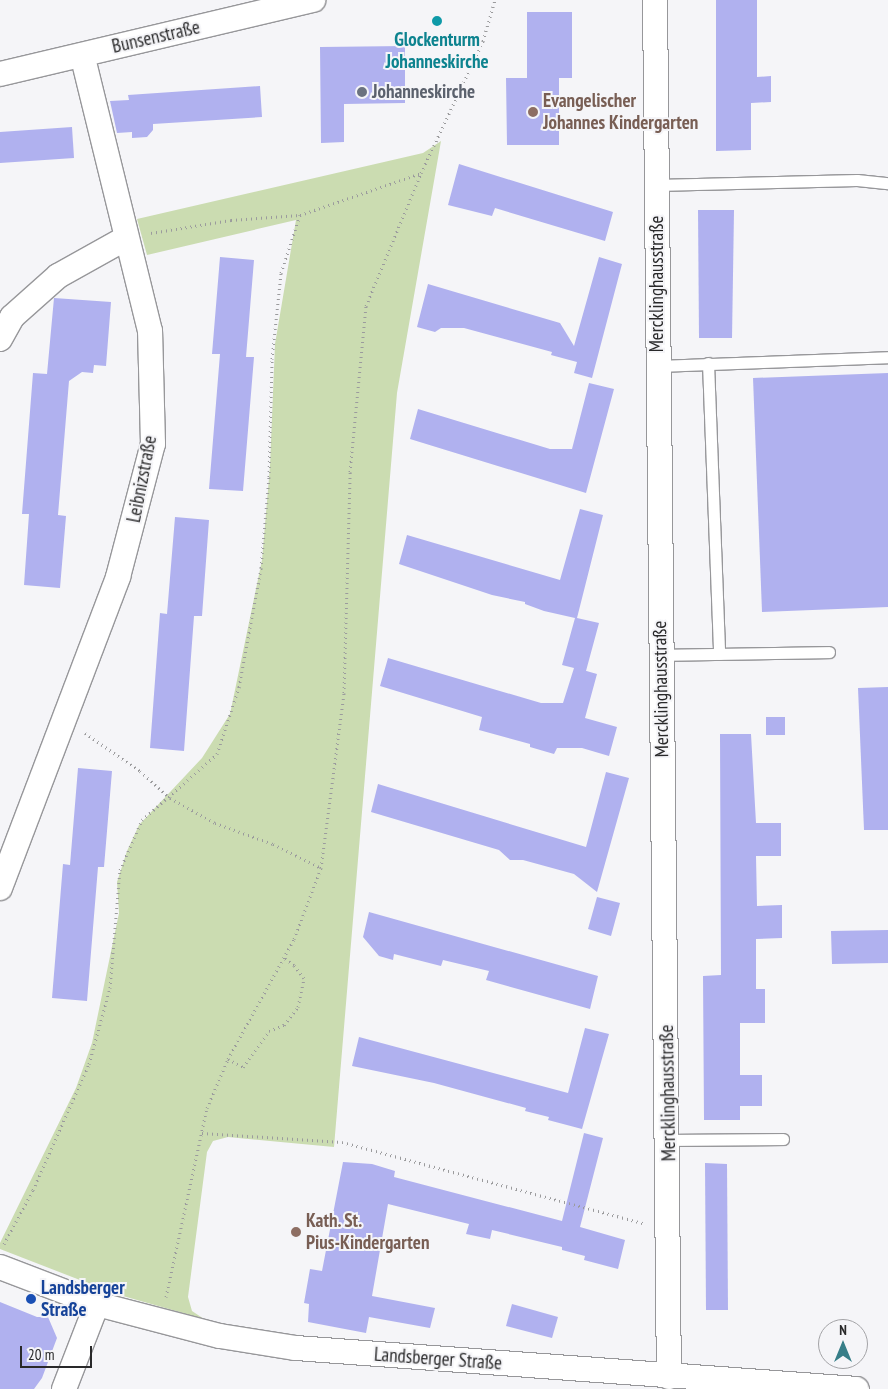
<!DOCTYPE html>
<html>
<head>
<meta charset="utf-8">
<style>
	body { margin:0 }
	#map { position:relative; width:888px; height:1389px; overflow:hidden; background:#f5f5f8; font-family:"PT Sans Narrow",sans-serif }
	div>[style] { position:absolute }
	.green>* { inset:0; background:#cbdcb1 }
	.building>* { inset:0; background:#b0b1ef }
	.path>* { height:3px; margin-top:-1.5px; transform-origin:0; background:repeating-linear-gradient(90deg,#9b9b9d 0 1px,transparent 0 5px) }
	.roads { filter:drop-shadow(1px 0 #97979a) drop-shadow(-1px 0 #97979a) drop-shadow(0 1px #97979a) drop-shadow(0 -1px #97979a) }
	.service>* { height:11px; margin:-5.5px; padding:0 5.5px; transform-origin:5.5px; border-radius:5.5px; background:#fff }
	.minor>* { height:24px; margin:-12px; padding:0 12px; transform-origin:12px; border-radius:12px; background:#fff }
	.dots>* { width:14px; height:14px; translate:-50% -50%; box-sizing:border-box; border:2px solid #f5f5f8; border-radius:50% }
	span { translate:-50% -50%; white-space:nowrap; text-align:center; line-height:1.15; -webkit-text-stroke:4px #f5f5f8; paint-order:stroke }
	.street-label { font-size:19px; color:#29292a }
	.culture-label { font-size:19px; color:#0d838f; font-weight:700 }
	.worship-label { font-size:19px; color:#5b616d; font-weight:700 }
	.left { translate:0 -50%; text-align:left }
	.education-label { font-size:19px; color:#785e54; font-weight:700 }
	.transit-label { font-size:19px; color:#164399; font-weight:700 }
	.north { position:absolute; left:818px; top:1319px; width:50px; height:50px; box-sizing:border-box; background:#f5f5f8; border:1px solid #a3a3a6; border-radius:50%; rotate:0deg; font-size:14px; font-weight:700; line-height:20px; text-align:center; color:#29292a }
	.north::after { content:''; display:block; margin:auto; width:18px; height:22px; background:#377e88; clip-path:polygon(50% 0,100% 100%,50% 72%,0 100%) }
	.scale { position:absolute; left:20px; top:1346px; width:72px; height:22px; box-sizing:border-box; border:2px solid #29292a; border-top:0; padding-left:6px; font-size:15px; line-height:18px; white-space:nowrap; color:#29292a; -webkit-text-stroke:4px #f5f5f8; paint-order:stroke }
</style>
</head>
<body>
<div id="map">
	<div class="green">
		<div style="clip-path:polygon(441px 141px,397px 393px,334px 1147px,228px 1137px,213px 1141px,207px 1152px,188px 1297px,192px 1311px,204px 1319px,116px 1294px,0 1249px,0 1243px,76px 1088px,92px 1043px,119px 913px,117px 882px,127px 851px,139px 825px,202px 758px,230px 714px,262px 560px,270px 466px,275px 344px,296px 220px,147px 255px,137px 219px,423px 153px)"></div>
	</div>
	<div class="building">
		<div style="clip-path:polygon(716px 0,757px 0,757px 77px,771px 76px,771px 102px,751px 103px,751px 150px,716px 151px)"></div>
		<div style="clip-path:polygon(527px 12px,572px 12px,572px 78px,559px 78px,559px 145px,507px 145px,506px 78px,527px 78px)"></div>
		<div style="clip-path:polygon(405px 46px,405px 103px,344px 104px,344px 142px,321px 143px,320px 47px)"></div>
		<div style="clip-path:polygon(260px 86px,262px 117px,153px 124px,153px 130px,147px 137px,132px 138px,132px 132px,117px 133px,110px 101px,129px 100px,128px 95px)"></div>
		<div style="clip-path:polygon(72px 127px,74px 158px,0 163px,0 132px)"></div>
		<div style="clip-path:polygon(459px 164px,613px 212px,605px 241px,495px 208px,492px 216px,448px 205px)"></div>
		<div style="clip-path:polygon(698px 210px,734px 210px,732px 338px,699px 338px)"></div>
		<div style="clip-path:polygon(220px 257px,254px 260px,246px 357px,254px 357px,243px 491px,209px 489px,220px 354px,212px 354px)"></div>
		<div style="clip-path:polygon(599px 257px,622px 264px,592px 378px,574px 373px,577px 362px,551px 355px,552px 352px,464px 328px,441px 328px,435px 332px,417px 327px,428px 284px,560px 323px,574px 346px)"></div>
		<div style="clip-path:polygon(54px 298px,111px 302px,106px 366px,94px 365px,93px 373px,82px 372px,69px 381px,58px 515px,66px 516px,60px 588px,24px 585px,29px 514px,22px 514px,33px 373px,47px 374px)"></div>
		<div style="clip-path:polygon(888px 373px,888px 607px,762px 612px,753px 378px)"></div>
		<div style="clip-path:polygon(589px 383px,614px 389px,586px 493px,410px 439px,418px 409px,550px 449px,572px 449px)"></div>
		<div style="clip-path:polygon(580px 509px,603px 515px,577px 618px,599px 623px,586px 671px,576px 668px,597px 674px,585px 718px,617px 727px,609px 756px,582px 748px,557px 748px,554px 754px,530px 747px,530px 744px,479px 730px,482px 717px,380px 686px,388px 658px,541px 703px,563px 703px,574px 668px,562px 665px,575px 618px,544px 611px,525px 604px,525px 602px,492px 595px,399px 564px,407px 535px,560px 580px)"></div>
		<div style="clip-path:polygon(175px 517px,209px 520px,202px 616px,194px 616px,184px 751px,150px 748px,160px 613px,167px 614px)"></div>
		<div style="clip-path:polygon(888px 687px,888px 830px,864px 830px,858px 688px)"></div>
		<div style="clip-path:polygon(766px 717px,785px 717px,785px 735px,766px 735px)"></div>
		<div style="clip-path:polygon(720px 734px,751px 734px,756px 823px,781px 823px,781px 856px,756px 856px,757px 906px,782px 905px,782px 938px,756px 939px,756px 989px,765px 989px,765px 1023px,740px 1023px,740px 1075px,762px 1075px,762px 1106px,740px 1106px,740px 1120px,704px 1120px,703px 976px,721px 975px)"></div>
		<div style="clip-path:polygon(78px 768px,112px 771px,104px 867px,98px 867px,87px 1001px,52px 998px,63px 864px,70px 865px)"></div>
		<div style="clip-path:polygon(606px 772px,629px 778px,597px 892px,574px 874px,523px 860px,510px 860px,499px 850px,371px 812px,378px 784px,586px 847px)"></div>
		<div style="clip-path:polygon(597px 897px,620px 903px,611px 936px,588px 929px)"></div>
		<div style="clip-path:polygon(369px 912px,598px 976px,590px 1009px,486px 980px,489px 971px,443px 960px,441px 966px,394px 954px,393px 960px,379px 956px,363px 937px)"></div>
		<div style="clip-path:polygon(888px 930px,888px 963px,832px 964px,831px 931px)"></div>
		<div style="clip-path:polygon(585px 1028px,609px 1034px,582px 1129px,548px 1120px,549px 1117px,525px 1111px,526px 1108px,434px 1083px,352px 1066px,359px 1037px,568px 1093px)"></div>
		<div style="clip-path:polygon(584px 1133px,603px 1138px,580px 1227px,625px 1240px,618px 1269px,584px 1260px,585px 1256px,562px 1250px,562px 1247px,492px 1230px,490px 1239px,466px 1234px,469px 1224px,388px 1204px,372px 1296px,435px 1308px,430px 1328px,369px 1317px,366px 1333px,308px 1322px,309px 1304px,304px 1303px,310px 1269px,322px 1271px,343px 1162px,372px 1164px,395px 1171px,394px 1177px,562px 1221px)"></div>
		<div style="clip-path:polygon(705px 1163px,727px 1164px,728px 1310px,706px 1310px)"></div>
		<div style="clip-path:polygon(0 1302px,37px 1317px,48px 1317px,57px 1338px,42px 1378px,34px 1389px,0 1389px)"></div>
		<div style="clip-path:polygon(512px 1304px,558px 1317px,552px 1338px,506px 1326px)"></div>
	</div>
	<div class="path">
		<div style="left:151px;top:233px;width:81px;rotate:-9.2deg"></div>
		<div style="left:231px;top:220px;width:69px;rotate:-4.1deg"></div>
		<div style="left:300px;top:215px;width:128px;rotate:-19.1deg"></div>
		<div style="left:85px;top:733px;width:67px;rotate:34.6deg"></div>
		<div style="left:140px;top:771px;width:40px;rotate:42deg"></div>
		<div style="left:170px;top:798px;width:51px;rotate:29.1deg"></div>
		<div style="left:215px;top:823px;width:62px;rotate:19.9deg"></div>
		<div style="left:273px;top:844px;width:54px;rotate:26.6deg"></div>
		<div style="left:228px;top:1059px;width:17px;rotate:28deg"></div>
		<div style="left:243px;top:1067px;width:44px;rotate:-54.2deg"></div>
		<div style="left:269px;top:1031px;width:16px;rotate:-22deg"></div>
		<div style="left:284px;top:1025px;width:23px;rotate:-52deg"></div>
		<div style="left:298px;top:1007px;width:30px;rotate:-78deg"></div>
		<div style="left:304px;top:978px;width:16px;rotate:-128deg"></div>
		<div style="left:294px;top:965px;width:14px;rotate:-144deg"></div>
		<div style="left:202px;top:1133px;width:140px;rotate:3.7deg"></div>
		<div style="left:342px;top:1142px;width:314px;rotate:15.1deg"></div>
		<div style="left:4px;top:1244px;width:61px;rotate:-61.8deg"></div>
		<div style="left:33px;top:1190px;width:138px;rotate:-66deg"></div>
		<div style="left:89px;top:1064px;width:79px;rotate:-74.6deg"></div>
		<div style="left:110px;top:988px;width:118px;rotate:-85.2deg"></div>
		<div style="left:120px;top:870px;width:55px;rotate:-66.3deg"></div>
		<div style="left:142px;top:820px;width:100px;rotate:-41.3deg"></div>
		<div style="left:217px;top:754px;width:71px;rotate:-71.8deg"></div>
		<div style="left:239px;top:687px;width:121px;rotate:-79.5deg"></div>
		<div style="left:261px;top:568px;width:91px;rotate:-85deg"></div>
		<div style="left:269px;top:477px;width:118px;rotate:-88.5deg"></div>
		<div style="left:272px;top:359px;width:86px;rotate:-84deg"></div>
		<div style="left:281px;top:273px;width:61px;rotate:-71.9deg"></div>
		<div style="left:166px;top:1297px;width:193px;rotate:-77.8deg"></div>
		<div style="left:207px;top:1108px;width:53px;rotate:-66.8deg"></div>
		<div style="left:228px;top:1059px;width:137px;rotate:-61.2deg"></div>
		<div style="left:294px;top:939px;width:76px;rotate:-69.2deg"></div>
		<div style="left:321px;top:868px;width:177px;rotate:-82.5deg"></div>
		<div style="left:344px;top:693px;width:221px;rotate:-88.4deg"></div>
		<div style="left:350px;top:472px;width:167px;rotate:-84.5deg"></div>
		<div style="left:366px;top:306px;width:144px;rotate:-67.5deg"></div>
		<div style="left:421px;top:173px;width:146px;rotate:-64.8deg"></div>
		<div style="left:483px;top:41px;width:43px;rotate:-73.7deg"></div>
	</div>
	<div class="roads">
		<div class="service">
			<div style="left:656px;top:185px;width:201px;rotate:-1.4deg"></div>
			<div style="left:857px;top:180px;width:31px;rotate:6deg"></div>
			<div style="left:708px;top:363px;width:291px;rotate:87.8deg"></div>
			<div style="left:657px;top:366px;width:231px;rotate:-2.2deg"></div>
			<div style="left:660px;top:655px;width:169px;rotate:-1deg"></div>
			<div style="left:669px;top:1140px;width:114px;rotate:-0.5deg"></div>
		</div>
		<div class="minor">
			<div style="left:655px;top:0;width:1377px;rotate:89.42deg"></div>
			<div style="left:0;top:74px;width:322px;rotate:-13.3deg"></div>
			<div style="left:0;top:339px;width:25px;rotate:-61deg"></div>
			<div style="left:12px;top:317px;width:62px;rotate:-41.7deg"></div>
			<div style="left:58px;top:276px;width:78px;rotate:-29.2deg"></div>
			<div style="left:0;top:888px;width:333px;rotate:-69.2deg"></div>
			<div style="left:118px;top:577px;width:138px;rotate:-75.3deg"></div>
			<div style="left:153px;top:444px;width:113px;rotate:-91.5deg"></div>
			<div style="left:150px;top:331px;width:284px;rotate:-103.8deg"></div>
			<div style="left:0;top:1267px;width:104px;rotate:20.9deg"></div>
			<div style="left:97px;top:1304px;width:127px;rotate:14.6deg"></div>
			<div style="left:220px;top:1336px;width:77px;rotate:9deg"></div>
			<div style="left:296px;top:1348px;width:562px;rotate:4.18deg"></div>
			<div style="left:64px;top:1389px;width:91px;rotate:-68.8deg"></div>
		</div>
	</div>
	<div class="dots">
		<div style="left:437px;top:21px;background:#0f9aa8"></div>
		<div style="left:362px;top:92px;background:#6b7280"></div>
		<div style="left:533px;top:112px;background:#8d6e63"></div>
		<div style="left:296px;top:1232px;background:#8d6e63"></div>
		<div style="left:31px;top:1299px;background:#1a4fb4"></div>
	</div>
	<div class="street-label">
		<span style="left:156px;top:37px;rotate:-13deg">Bunsenstraße</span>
		<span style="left:657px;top:284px;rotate:-90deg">Mercklinghausstraße</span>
		<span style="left:142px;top:479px;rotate:-79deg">Leibnizstraße</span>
		<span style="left:661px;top:689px;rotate:-91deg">Mercklinghausstraße</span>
		<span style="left:668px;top:1093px;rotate:-91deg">Mercklinghausstraße</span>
		<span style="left:438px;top:1359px;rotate:4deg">Landsberger Straße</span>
	</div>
	<div class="culture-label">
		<span style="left:437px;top:51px">Glockenturm<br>Johanneskirche</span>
	</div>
	<div class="worship-label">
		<span class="left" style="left:372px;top:92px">Johanneskirche</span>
	</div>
	<div class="education-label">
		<span class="left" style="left:543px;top:112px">Evangelischer<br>Johannes Kindergarten</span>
		<span class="left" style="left:306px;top:1232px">Kath. St.<br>Pius-Kindergarten</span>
	</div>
	<div class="transit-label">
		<span class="left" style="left:41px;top:1299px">Landsberger<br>Straße</span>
	</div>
	<div class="north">N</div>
	<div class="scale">20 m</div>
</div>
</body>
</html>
